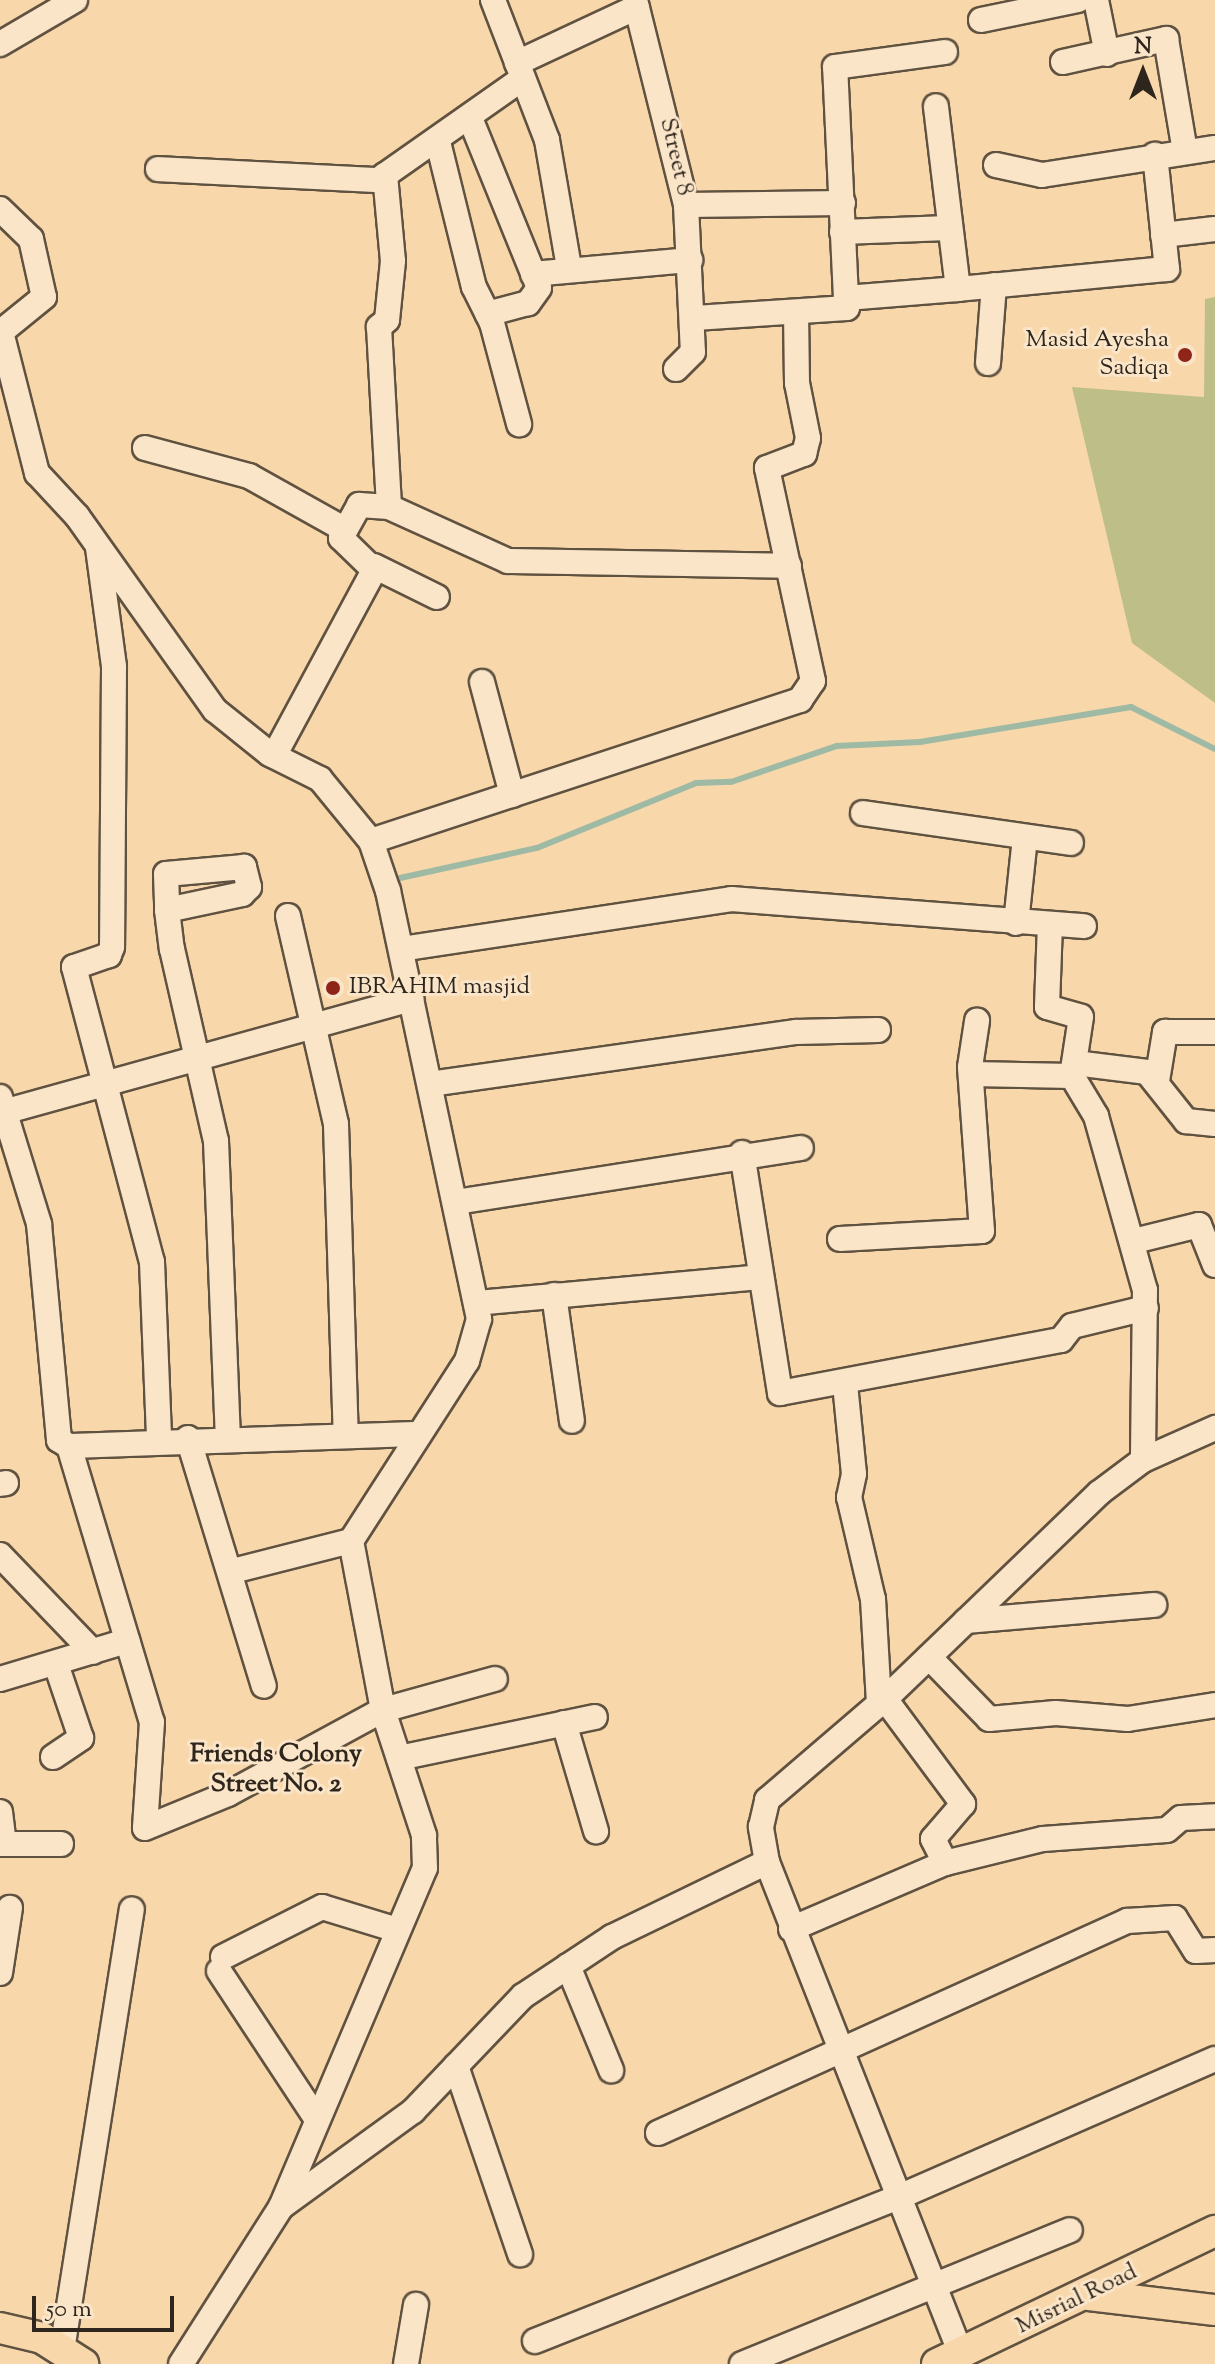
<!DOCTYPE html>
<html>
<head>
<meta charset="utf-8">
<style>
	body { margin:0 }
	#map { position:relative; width:1215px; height:2364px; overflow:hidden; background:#f8d7ab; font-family:"Sorts Mill Goudy",serif }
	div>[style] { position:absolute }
	.green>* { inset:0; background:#bebe88 }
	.stream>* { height:6px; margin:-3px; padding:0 3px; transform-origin:3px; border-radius:3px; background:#9ebaa4 }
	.roads { filter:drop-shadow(2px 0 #605240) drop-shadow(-2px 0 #605240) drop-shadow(0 2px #605240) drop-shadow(0 -2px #605240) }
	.minor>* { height:24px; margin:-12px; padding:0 12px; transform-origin:12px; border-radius:12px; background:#fae5c8 }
	.major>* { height:30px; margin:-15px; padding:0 15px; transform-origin:15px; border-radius:15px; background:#f8d7ab }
	.dots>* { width:22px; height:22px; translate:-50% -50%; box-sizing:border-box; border:4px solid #fae5c8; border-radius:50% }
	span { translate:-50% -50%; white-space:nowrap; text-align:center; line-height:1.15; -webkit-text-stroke:6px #fae5c8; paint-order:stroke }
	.street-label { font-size:24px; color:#2e261c }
	.poi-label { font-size:24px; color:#2e261c }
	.right { translate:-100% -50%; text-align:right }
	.left { translate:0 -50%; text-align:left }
	.neighbourhood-label { font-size:26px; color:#2e261c; font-weight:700 }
	.north { position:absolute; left:1103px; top:32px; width:80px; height:80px; -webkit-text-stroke:6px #fae5c8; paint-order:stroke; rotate:0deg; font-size:22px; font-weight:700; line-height:32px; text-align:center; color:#2e261c }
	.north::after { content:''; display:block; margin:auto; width:28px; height:36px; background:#2e261c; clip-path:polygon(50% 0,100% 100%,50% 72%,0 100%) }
	.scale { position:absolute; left:32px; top:2296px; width:142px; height:36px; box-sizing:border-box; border:4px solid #2e261c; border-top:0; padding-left:10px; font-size:24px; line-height:28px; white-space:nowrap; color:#2e261c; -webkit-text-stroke:6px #fae5c8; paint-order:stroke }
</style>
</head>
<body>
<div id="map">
	<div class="green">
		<div style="clip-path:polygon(1215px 297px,1215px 703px,1132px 643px,1072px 387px,1204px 397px,1205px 299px)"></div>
	</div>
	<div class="stream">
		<div style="left:400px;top:878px;width:140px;rotate:-12.4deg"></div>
		<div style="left:537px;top:848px;width:172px;rotate:-22.2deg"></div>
		<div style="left:696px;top:783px;width:35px;rotate:-2deg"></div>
		<div style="left:731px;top:782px;width:112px;rotate:-18.8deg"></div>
		<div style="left:837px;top:746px;width:83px;rotate:-2.8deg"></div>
		<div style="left:920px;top:742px;width:214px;rotate:-9.4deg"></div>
		<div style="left:1131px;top:707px;width:94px;rotate:26.6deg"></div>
	</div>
	<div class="roads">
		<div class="minor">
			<div style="left:493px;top:0;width:150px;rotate:68.9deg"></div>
			<div style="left:547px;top:140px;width:129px;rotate:80.2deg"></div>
			<div style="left:635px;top:0;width:211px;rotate:76deg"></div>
			<div style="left:686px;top:205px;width:147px;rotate:87.3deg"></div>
			<div style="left:693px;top:352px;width:24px;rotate:135deg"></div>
			<div style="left:1096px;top:0;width:55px;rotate:78.5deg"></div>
			<div style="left:981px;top:20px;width:99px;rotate:-11.7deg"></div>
			<div style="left:0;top:44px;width:87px;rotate:-30.4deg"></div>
			<div style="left:1063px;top:62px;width:106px;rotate:-12.6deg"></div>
			<div style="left:1166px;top:39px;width:114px;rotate:80.4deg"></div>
			<div style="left:517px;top:63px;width:132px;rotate:-25deg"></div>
			<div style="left:470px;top:118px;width:183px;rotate:67.9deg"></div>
			<div style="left:539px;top:288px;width:19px;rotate:126deg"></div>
			<div style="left:528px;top:303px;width:42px;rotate:165deg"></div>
			<div style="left:438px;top:142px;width:149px;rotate:76.1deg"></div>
			<div style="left:474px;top:287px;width:40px;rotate:63.4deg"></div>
			<div style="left:492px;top:323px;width:105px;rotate:75deg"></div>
			<div style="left:996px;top:165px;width:47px;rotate:12.3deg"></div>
			<div style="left:1042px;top:175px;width:175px;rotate:-8.9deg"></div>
			<div style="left:158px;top:169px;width:220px;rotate:2.9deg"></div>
			<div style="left:378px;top:180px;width:177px;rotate:-35.1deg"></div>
			<div style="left:385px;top:175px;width:86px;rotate:84.7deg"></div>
			<div style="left:393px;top:261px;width:59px;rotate:95.8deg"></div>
			<div style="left:387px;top:320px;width:11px;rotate:139deg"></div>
			<div style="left:379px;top:327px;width:180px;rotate:86.8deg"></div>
			<div style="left:686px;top:205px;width:157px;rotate:-0.7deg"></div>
			<div style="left:0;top:209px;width:43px;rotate:44.1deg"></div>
			<div style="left:31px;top:239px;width:59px;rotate:77.4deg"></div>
			<div style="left:44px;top:297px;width:55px;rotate:140.9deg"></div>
			<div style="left:1px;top:332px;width:146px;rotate:75.7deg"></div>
			<div style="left:37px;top:473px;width:59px;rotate:47.1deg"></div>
			<div style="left:77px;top:516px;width:238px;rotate:54.6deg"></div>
			<div style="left:215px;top:710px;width:70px;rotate:38.7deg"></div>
			<div style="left:270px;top:754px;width:56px;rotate:26.6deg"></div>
			<div style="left:320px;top:779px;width:80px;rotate:50.6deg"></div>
			<div style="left:842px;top:232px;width:106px;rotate:-2.2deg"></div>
			<div style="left:1163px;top:235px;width:52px;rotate:-6.6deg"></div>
			<div style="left:533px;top:274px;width:158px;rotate:-5.1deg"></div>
			<div style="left:958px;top:289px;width:210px;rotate:-5.5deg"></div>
			<div style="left:1167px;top:269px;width:115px;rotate:-96deg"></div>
			<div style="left:846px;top:298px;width:231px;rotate:-92.7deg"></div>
			<div style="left:835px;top:67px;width:111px;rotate:-7.8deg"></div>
			<div style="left:695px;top:318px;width:152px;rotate:-3.8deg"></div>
			<div style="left:847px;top:308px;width:10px;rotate:-96deg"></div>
			<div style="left:846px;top:298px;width:112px;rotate:-4.6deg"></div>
			<div style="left:958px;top:289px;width:184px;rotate:-96.9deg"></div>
			<div style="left:988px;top:363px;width:78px;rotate:-85.6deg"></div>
			<div style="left:145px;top:448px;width:108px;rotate:15.1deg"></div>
			<div style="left:249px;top:476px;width:107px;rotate:29.2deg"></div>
			<div style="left:98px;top:548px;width:120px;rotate:82.3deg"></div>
			<div style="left:114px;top:667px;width:280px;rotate:90.4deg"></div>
			<div style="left:112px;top:947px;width:9px;rotate:111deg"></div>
			<div style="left:109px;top:955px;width:37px;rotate:161deg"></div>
			<div style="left:74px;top:967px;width:305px;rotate:75.2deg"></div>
			<div style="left:152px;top:1262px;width:177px;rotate:87.7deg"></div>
			<div style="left:374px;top:566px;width:70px;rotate:26.2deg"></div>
			<div style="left:482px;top:682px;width:117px;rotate:75.1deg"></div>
			<div style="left:274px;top:756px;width:211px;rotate:-61.7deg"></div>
			<div style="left:374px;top:570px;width:46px;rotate:-135.9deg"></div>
			<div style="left:341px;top:538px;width:38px;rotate:-61deg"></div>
			<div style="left:359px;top:505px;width:30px;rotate:4deg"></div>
			<div style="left:389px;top:507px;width:131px;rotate:24.4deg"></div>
			<div style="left:508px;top:561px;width:281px;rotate:1deg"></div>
			<div style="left:863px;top:813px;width:210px;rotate:8.2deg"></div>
			<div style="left:167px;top:910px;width:77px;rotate:-12deg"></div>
			<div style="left:242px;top:894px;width:10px;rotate:-45deg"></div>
			<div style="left:249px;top:887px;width:21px;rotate:-104deg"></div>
			<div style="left:244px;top:867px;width:78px;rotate:174.9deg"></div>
			<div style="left:166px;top:874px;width:36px;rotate:88deg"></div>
			<div style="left:167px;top:910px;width:39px;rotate:83deg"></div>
			<div style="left:172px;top:949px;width:197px;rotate:77.1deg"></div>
			<div style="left:216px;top:1141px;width:296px;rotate:87.7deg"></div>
			<div style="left:288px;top:916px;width:213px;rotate:77deg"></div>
			<div style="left:336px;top:1124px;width:311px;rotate:88.2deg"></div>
			<div style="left:1016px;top:923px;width:85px;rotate:-84deg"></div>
			<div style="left:1050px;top:924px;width:83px;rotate:92.1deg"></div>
			<div style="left:1047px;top:1007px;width:35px;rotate:16deg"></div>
			<div style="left:1081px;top:1017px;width:60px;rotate:98.7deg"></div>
			<div style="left:1072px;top:1076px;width:47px;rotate:59deg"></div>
			<div style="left:1096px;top:1116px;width:181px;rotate:74.3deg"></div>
			<div style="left:1145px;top:1290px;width:170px;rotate:90.7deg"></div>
			<div style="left:401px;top:949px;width:334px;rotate:-8.6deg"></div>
			<div style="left:731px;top:899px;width:354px;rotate:4.4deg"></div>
			<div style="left:1075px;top:1063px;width:73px;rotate:7.1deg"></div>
			<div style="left:1147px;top:1072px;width:63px;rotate:51.5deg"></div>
			<div style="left:1186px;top:1121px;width:29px;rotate:6deg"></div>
			<div style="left:972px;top:1074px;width:100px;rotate:1.1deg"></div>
			<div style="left:1157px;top:1081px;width:50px;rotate:-80.7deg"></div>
			<div style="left:1165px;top:1032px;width:50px"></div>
			<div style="left:430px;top:1084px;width:370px;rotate:-8.1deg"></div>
			<div style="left:796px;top:1032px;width:82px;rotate:-1.4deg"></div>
			<div style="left:0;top:1097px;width:133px;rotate:72.9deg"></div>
			<div style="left:39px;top:1224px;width:217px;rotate:84.7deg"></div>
			<div style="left:59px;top:1440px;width:12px;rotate:31deg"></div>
			<div style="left:69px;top:1446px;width:348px;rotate:-2deg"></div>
			<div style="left:0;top:1113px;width:427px;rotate:-15.5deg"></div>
			<div style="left:742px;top:1153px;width:243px;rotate:81deg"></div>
			<div style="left:780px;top:1393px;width:286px;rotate:-10.7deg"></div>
			<div style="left:1061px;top:1340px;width:18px;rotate:-52deg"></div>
			<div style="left:1072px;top:1326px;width:76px;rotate:-13.7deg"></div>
			<div style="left:456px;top:1202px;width:349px;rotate:-8.9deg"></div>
			<div style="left:840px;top:1239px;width:142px;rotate:-3.2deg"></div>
			<div style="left:982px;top:1231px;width:164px;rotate:-94.2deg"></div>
			<div style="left:970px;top:1067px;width:47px;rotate:-81.3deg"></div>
			<div style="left:1134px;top:1241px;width:67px;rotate:-13.8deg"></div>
			<div style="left:1199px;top:1225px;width:43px;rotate:68.2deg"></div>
			<div style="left:554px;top:1295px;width:127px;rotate:81.9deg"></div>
			<div style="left:476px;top:1303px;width:284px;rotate:-5.2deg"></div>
			<div style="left:845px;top:1384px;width:90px;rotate:84.3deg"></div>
			<div style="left:854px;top:1474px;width:24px;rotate:102deg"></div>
			<div style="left:849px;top:1497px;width:105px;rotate:76.8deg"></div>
			<div style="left:873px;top:1599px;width:104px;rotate:86.7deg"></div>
			<div style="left:188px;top:1438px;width:259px;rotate:73deg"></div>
			<div style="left:69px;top:1446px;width:288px;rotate:73.3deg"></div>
			<div style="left:152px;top:1722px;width:106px;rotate:93.8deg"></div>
			<div style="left:145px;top:1828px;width:90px;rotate:-22.3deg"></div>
			<div style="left:228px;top:1794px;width:176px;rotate:-28.5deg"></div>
			<div style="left:383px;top:1710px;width:116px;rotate:-15.5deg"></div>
			<div style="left:0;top:1484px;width:6px;rotate:-9deg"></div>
			<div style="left:0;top:1555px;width:134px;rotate:46.2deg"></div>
			<div style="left:233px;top:1571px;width:122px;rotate:-14.3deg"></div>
			<div style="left:966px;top:1621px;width:189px;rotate:-4.9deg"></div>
			<div style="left:929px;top:1657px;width:86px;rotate:45.9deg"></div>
			<div style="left:989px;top:1719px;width:67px;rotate:-5.1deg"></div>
			<div style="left:1056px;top:1713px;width:72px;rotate:4.8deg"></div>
			<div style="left:1128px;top:1719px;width:88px;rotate:-9.1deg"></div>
			<div style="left:0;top:1679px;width:133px;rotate:-16.7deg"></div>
			<div style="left:885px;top:1699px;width:131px;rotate:53.4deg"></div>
			<div style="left:963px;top:1804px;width:46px;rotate:130.6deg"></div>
			<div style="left:933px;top:1839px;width:27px;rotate:63deg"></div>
			<div style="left:564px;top:1723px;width:113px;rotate:73.5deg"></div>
			<div style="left:53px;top:1757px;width:34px;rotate:-34deg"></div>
			<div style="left:81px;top:1738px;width:78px;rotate:-108.7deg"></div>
			<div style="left:399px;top:1758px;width:200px;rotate:-11.8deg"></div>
			<div style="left:0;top:1812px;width:32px;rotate:83deg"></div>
			<div style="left:0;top:1844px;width:61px"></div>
			<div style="left:791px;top:1929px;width:168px;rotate:-23.2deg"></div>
			<div style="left:945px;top:1863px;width:101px;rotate:-13.8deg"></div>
			<div style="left:1043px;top:1839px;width:124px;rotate:-4.2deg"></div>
			<div style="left:1167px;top:1830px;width:18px;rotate:-41deg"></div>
			<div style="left:1181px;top:1818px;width:34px;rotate:-3deg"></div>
			<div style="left:223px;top:1957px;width:111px;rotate:-26.8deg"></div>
			<div style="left:322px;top:1907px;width:78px;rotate:17deg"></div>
			<div style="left:568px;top:1966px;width:113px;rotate:67.5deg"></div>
			<div style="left:219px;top:1971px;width:176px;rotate:56.6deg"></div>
			<div style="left:0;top:1973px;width:66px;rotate:-81.3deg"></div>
			<div style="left:456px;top:2066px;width:199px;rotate:71.2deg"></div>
			<div style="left:658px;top:2133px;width:515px;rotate:-24.32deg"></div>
			<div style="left:1127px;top:1921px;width:48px;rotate:-3.6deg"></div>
			<div style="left:1175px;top:1918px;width:39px;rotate:58deg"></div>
			<div style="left:1196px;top:1951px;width:19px;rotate:-3deg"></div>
			<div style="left:281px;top:2207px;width:163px;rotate:-36deg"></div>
			<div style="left:413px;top:2111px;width:159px;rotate:-46.3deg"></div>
			<div style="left:523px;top:1996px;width:107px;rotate:-33.5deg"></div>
			<div style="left:612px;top:1937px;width:172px;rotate:-25.8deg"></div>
			<div style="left:535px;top:2341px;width:391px;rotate:-21.6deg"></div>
			<div style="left:899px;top:2197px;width:345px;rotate:-23.6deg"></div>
			<div style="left:62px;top:2350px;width:446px;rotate:-81deg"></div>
			<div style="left:961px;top:2354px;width:529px;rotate:-111.52deg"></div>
			<div style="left:767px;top:1862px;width:36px;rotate:-100deg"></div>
			<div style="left:761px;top:1827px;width:28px;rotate:-77deg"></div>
			<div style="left:767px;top:1800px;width:155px;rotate:-40.6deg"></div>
			<div style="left:885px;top:1699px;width:297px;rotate:-43.9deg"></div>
			<div style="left:1099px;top:1493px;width:55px;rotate:-36.9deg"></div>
			<div style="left:1143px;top:1460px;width:79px;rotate:-24deg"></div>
			<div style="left:181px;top:2364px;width:186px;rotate:-57.5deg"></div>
			<div style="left:281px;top:2207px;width:368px;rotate:-67deg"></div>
			<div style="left:425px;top:1868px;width:33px;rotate:-92deg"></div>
			<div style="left:424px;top:1835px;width:132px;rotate:-108.2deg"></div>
			<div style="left:383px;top:1710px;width:172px;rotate:-100.7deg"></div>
			<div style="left:351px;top:1541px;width:214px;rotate:-57.2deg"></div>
			<div style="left:467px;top:1361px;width:44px;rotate:-74.1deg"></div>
			<div style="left:479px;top:1319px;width:438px;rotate:-102deg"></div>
			<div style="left:388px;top:891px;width:53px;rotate:-108.8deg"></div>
			<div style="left:371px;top:841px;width:452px;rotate:-18.2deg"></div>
			<div style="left:800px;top:700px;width:23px;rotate:-56deg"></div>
			<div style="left:813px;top:681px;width:218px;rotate:-102.2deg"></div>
			<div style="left:767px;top:468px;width:40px;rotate:-21deg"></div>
			<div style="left:804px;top:454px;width:16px;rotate:-76deg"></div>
			<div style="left:808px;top:438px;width:56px;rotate:-101.3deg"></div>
			<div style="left:797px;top:383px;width:71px;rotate:-90.8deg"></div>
			<div style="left:406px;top:2364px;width:60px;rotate:-80.4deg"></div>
			<div style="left:742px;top:2364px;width:354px;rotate:-22.2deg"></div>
		</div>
		<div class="major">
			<div style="left:1089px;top:2295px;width:127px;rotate:6.8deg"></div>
			<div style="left:0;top:2328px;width:43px;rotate:13.4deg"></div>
			<div style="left:42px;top:2338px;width:49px;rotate:32.4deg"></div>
			<div style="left:937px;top:2364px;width:308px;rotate:-25.6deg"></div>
		</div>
	</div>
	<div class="dots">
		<div style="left:1185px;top:355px;background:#8f2418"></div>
		<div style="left:333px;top:988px;background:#8f2418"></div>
	</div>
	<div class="street-label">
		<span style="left:675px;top:157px;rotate:77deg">Street 8</span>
		<span style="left:1077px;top:2300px;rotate:-26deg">Misrial Road</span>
	</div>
	<div class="poi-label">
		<span class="right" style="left:1169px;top:355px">Masid Ayesha<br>Sadiqa</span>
		<span class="left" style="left:349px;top:988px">IBRAHIM masjid</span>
	</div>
	<div class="neighbourhood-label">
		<span style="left:276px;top:1770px">Friends Colony<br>Street No. 2</span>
	</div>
	<div class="north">N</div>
	<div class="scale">50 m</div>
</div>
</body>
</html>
